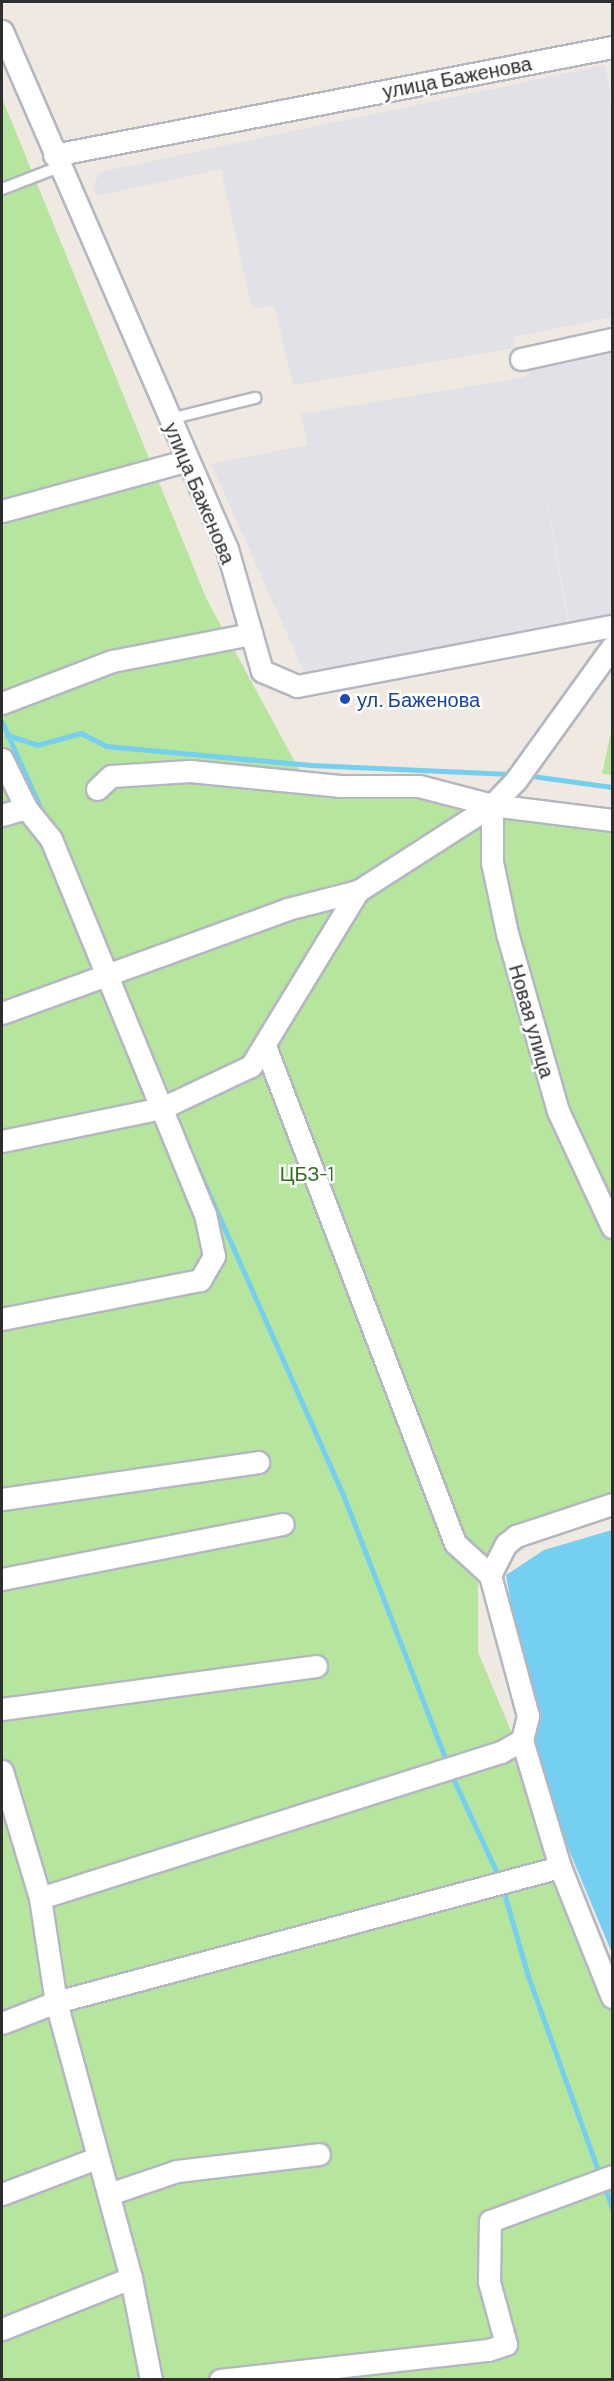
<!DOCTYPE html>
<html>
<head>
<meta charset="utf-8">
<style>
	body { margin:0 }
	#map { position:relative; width:614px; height:2381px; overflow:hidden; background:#efe9e1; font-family:Barlow,sans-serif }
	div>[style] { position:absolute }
	.industrial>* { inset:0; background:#e3e1e8 }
	.green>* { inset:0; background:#b6e59e }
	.water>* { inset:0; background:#75cff0 }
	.stream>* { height:5px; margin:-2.5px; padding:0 2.5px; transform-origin:2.5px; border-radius:2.5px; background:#75cff0 }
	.roads { filter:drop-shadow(2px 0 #b4b7c1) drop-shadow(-2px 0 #b4b7c1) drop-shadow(0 2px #b4b7c1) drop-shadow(0 -2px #b4b7c1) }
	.lane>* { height:10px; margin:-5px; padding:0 5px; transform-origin:5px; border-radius:5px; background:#fff }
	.street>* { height:21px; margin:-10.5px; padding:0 10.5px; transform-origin:10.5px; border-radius:10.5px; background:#fff }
	.dots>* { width:16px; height:16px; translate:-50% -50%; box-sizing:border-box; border:3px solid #fff; border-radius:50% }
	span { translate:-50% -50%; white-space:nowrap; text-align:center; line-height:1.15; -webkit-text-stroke:5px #fff; paint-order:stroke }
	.street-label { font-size:20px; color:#2e2e2e }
	.transit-label { font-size:20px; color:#164399 }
	.left { translate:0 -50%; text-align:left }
	.park-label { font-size:20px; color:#2c6e1b }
	.frame { position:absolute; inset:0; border:3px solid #2e2e2e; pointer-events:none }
</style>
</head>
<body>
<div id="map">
	<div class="industrial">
		<div style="clip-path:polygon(605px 65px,612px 103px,612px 317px,513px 337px,515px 348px,293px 385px,274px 305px,252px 309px,221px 169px,97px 196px,93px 186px,100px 172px)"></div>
		<div style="clip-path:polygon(612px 348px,612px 618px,570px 626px,540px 462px,568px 626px,306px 676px,211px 464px,308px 445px,300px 414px,525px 377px,530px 364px)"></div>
	</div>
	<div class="green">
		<div style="clip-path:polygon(2px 98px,207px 600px,301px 773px,612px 829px,612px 1517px,478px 1559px,478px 1652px,612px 1972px,612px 2379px,2px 2379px)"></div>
		<div style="clip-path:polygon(612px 728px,612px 775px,602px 774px)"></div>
	</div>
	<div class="water">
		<div style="clip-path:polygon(612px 1530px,612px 1953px,543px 1788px,506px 1575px,544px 1550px)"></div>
	</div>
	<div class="stream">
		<div style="left:2px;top:722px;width:103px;rotate:65.9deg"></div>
		<div style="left:7px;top:735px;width:32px;rotate:18deg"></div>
		<div style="left:37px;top:745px;width:46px;rotate:-15.3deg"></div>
		<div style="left:81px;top:733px;width:28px;rotate:27deg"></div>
		<div style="left:106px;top:746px;width:206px;rotate:5.3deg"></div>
		<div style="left:311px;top:765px;width:202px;rotate:2.6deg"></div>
		<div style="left:525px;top:775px;width:88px;rotate:7.9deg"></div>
		<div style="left:194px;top:1160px;width:363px;rotate:66deg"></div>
		<div style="left:342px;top:1492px;width:291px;rotate:68.8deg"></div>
		<div style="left:450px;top:1772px;width:116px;rotate:65deg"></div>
		<div style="left:502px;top:1886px;width:94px;rotate:73.9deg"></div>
		<div style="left:528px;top:1976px;width:213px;rotate:70.2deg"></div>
		<div style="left:604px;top:2184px;width:25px;rotate:72deg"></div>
	</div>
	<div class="roads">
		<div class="lane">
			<div style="left:2px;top:189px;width:61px;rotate:-21.1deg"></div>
			<div style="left:170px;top:419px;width:88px;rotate:-13.9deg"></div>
		</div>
		<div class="street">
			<div style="left:2px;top:31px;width:565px;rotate:66.52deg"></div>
			<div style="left:227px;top:549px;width:127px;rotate:74deg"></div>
			<div style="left:262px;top:671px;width:38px;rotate:23deg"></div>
			<div style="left:297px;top:686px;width:321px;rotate:-10.8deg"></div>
			<div style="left:54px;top:155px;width:568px;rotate:-10.95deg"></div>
			<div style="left:521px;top:359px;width:93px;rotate:-12.4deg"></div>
			<div style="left:2px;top:511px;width:193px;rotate:-15.3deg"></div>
			<div style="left:2px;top:703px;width:118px;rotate:-20.9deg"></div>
			<div style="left:112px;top:661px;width:142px;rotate:-11deg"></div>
			<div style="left:2px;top:759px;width:55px;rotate:63.9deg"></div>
			<div style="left:26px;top:808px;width:40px;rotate:51deg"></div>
			<div style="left:51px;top:839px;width:405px;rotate:67.7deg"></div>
			<div style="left:205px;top:1214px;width:43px;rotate:77.9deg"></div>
			<div style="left:214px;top:1256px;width:28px;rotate:120deg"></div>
			<div style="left:200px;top:1280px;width:202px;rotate:168.9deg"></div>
			<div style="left:97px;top:789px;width:19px;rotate:-43deg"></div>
			<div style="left:111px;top:776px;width:79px;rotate:-3.6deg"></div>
			<div style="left:190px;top:771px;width:150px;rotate:5.7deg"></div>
			<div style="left:339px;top:786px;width:80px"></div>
			<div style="left:419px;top:786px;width:75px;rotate:14.6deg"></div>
			<div style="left:492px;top:805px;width:121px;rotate:7.1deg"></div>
			<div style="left:492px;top:805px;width:57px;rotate:90deg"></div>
			<div style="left:492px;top:862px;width:73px;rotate:78.1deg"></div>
			<div style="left:507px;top:933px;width:185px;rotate:74deg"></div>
			<div style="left:558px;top:1111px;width:128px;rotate:65deg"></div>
			<div style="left:2px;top:815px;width:25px;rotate:-16deg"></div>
			<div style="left:2px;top:1013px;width:303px;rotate:-20deg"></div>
			<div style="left:287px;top:909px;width:73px;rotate:-14.2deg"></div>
			<div style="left:2px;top:1141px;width:163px;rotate:-11.7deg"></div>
			<div style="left:162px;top:1108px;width:98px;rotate:-25.3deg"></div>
			<div style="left:251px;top:1066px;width:205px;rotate:-58.6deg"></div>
			<div style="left:358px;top:891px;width:159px;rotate:-32.7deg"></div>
			<div style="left:492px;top:805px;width:35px;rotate:-46deg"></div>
			<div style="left:516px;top:780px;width:164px;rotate:-54.2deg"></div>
			<div style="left:2px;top:1499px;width:259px;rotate:-8.2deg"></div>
			<div style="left:490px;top:1575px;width:35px;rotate:-63deg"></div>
			<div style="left:506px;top:1544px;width:13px;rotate:-39deg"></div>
			<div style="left:516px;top:1536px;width:101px;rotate:-18.4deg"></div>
			<div style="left:2px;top:1579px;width:286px;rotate:-11.1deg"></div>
			<div style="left:2px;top:1709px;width:317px;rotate:-7.8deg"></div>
			<div style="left:2px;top:1771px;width:133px;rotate:73.3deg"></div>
			<div style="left:40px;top:1898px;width:105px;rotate:81.3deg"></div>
			<div style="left:56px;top:2002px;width:286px;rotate:74.8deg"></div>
			<div style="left:131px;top:2278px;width:104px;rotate:78.9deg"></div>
			<div style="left:560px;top:1867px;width:140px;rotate:68.2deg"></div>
			<div style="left:40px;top:1898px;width:484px;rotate:-17.6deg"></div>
			<div style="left:501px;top:1752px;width:24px;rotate:-30deg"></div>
			<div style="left:522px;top:1740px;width:25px;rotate:-76deg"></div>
			<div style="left:528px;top:1716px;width:146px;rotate:-105.1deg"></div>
			<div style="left:490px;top:1575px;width:47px;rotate:-137.6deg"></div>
			<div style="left:455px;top:1543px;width:532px;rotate:-110.92deg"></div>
			<div style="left:2px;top:2023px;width:58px;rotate:-21.3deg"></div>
			<div style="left:56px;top:2002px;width:522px;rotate:-15deg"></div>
			<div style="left:560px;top:1867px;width:133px;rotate:-106.7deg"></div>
			<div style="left:2px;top:2194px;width:102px;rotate:-20.8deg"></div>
			<div style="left:109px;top:2194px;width:72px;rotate:-18.7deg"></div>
			<div style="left:177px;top:2171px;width:143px;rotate:-6.8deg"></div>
			<div style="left:2px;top:2329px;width:139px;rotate:-21.6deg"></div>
			<div style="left:220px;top:2380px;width:270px;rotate:-6.4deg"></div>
			<div style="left:488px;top:2350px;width:19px;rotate:-18deg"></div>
			<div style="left:506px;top:2344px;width:64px;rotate:-105.3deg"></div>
			<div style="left:489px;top:2282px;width:61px;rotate:-89.1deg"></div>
			<div style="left:490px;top:2221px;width:130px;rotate:-20.2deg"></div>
		</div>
	</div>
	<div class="dots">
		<div style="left:345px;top:699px;background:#1a4fb4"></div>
	</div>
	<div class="street-label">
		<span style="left:457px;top:77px;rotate:-11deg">улица Баженова</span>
		<span style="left:200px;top:493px;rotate:67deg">улица Баженова</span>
		<span style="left:532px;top:1021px;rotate:74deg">Новая улица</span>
	</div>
	<div class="transit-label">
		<span class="left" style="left:357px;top:699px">ул. Баженова</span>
	</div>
	<div class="park-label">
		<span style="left:307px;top:1173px">ЦБЗ-1</span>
	</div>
	<div class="frame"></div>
</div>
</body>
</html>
